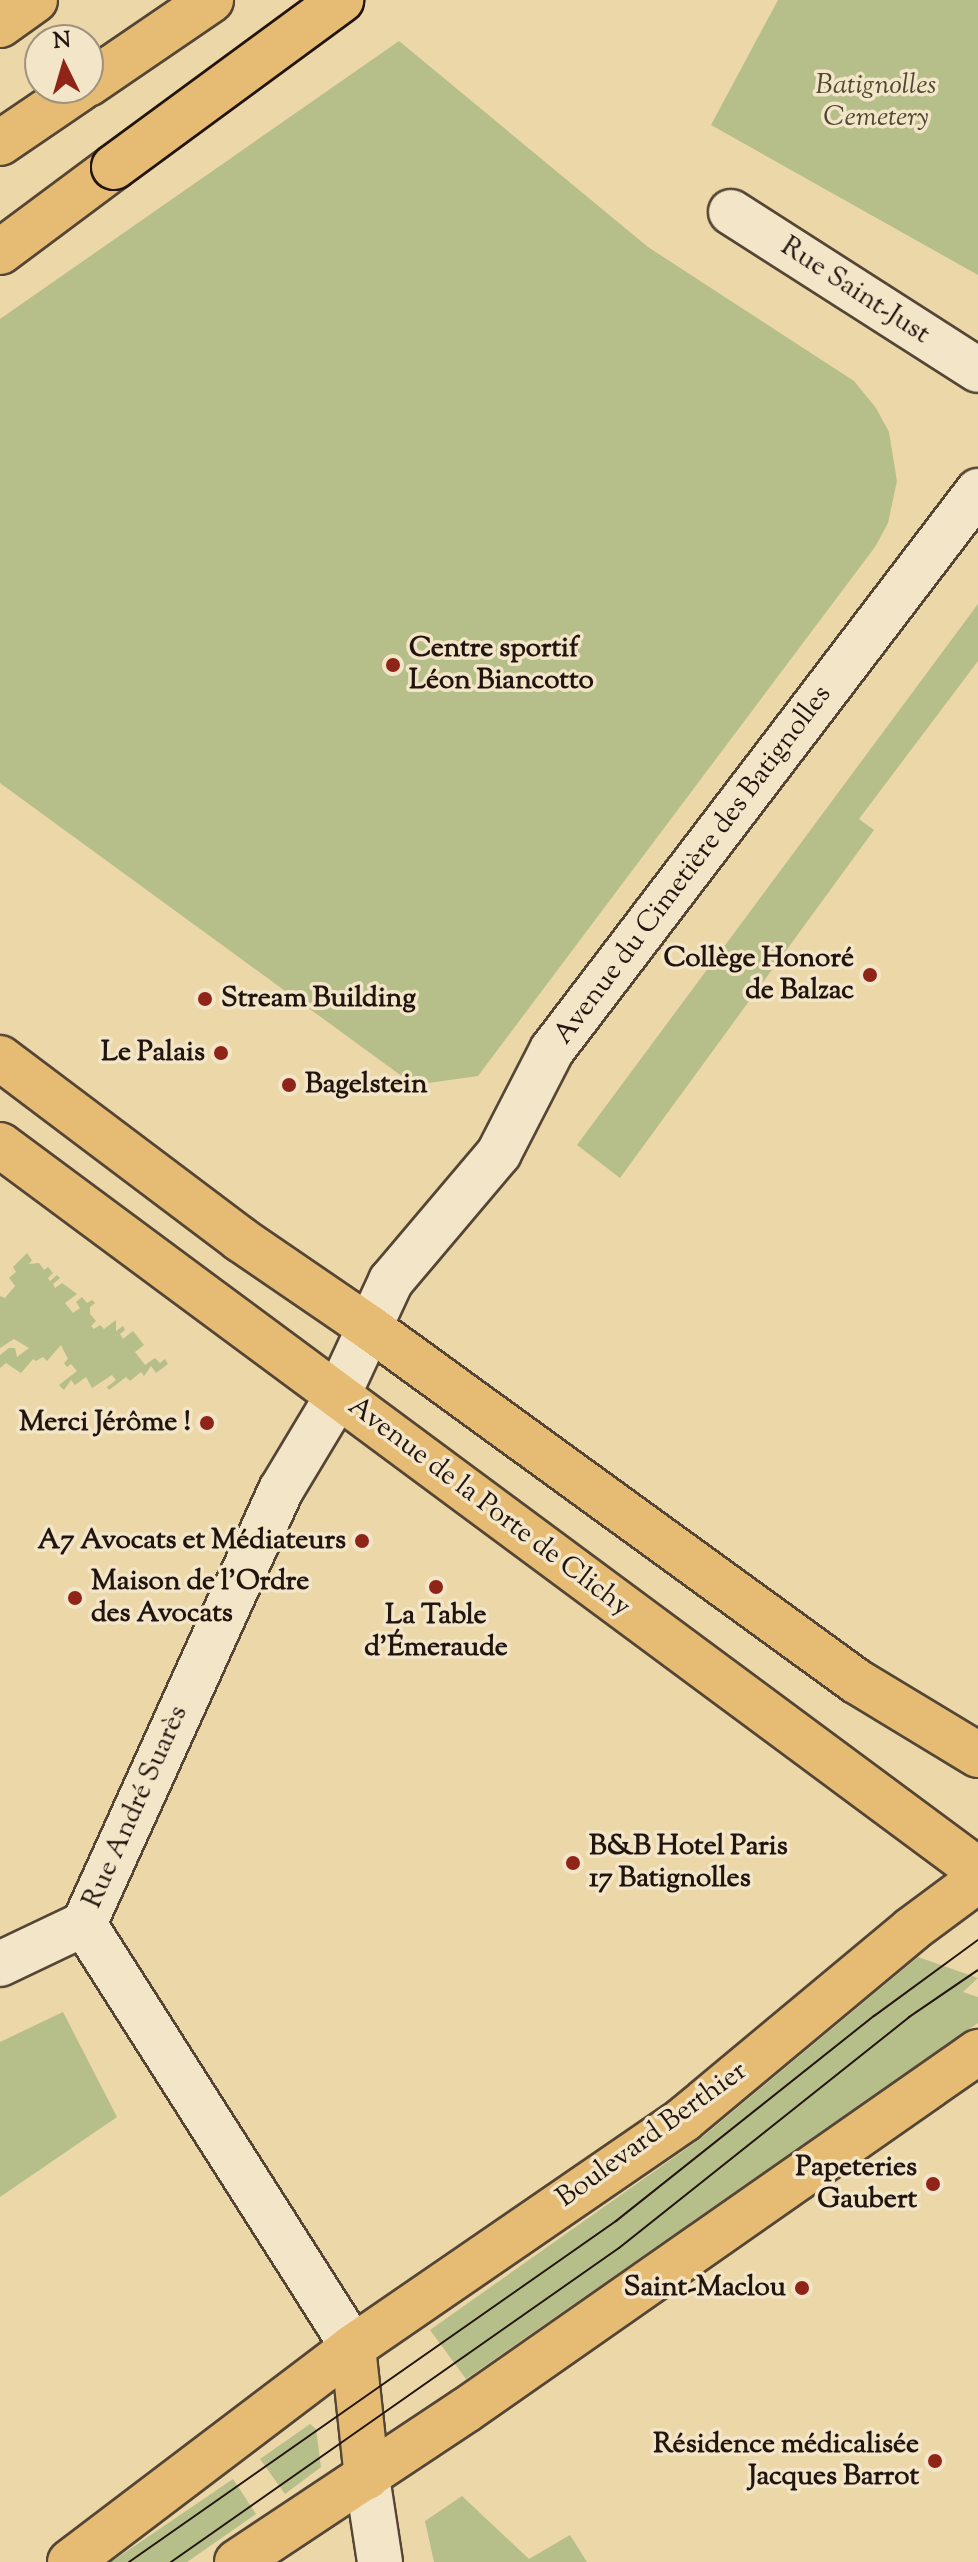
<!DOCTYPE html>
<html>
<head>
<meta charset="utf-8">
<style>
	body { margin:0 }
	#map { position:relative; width:978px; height:2562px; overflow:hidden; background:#ecd7a9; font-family:"Sorts Mill Goudy",serif }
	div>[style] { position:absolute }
	.green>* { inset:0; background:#b6be89 }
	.roads { filter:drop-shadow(2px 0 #544535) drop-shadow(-2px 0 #544535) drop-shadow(0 2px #544535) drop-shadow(0 -2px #544535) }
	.street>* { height:44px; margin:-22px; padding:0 22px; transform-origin:22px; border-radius:22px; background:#f3e5c7 }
	.primary>* { height:44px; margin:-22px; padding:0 22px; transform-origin:22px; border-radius:22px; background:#e6bc74 }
	.highway>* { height:44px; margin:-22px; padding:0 22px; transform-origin:22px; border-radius:22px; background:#e6bc74 }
	.tram>* { height:2px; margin:-1px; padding:0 1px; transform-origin:1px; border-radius:1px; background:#22140e }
	.bridges { filter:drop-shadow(2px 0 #22140e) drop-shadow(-2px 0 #22140e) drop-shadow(0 2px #22140e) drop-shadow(0 -2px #22140e) }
	.highway-bridge>* { height:44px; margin:-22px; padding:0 22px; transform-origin:22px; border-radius:22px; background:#e6bc74 }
	.dots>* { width:22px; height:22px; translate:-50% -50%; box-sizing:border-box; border:4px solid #f3e5c7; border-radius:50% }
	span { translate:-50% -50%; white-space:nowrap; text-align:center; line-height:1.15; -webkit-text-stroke:7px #f3e5c7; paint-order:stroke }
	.park-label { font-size:28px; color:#4e4733; font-style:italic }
	.street-label { font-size:28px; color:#22140e }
	.poi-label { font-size:28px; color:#22140e; font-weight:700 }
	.left { translate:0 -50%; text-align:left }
	.right { translate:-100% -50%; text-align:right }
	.north { position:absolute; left:24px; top:24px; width:80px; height:80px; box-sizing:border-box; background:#f3e5c7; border:2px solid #9f917d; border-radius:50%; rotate:355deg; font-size:22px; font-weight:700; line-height:32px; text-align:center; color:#22140e }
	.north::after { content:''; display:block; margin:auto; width:28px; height:36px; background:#8f2418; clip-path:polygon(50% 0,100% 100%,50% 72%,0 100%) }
</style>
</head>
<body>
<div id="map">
	<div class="green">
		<div style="clip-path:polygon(778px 0,978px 0,978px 275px,711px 125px)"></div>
		<div style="clip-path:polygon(399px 41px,648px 247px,854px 381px,876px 408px,889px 432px,897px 481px,888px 523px,875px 547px,478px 1076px,414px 1085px,0 783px,0 319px)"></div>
		<div style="clip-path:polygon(978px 604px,978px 661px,859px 819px,874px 830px,620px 1178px,577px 1145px)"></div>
		<div style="clip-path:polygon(27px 1253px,32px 1260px,29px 1264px,39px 1263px,44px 1270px,48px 1267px,53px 1273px,48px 1278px,50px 1281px,57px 1275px,60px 1278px,53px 1284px,55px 1288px,62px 1283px,77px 1294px,65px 1303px,73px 1313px,80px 1308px,76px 1302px,82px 1297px,87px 1303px,92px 1300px,95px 1303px,90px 1307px,90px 1314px,96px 1321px,91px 1326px,94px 1329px,100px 1325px,104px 1329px,116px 1320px,116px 1331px,123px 1326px,125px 1330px,120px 1334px,123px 1339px,133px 1331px,144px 1345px,135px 1352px,145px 1365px,155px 1358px,160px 1363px,165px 1359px,168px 1364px,156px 1373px,151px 1366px,144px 1376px,141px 1372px,130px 1381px,126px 1377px,109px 1390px,107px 1387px,116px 1380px,112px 1375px,92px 1388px,86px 1377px,75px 1385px,71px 1380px,64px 1390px,59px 1385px,77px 1371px,71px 1364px,67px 1367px,64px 1363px,68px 1359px,61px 1345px,47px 1361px,43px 1357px,36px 1361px,33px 1359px,21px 1373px,6px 1363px,0 1368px,0 1355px,9px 1348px,15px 1348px,17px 1357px,29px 1348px,14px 1339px,0 1348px,0 1296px,5px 1298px,15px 1286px,9px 1278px,16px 1272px,13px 1267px)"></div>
		<div style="clip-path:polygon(918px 1957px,978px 1978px,963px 1992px,978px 1997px,978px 2023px,466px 2379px,430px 2330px,700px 2139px)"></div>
		<div style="clip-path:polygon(63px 2012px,117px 2117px,0 2197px,0 2042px)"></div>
		<div style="clip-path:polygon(310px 2424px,316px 2429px,321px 2467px,285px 2494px,260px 2459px)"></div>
		<div style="clip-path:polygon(233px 2479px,256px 2514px,187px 2562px,111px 2562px)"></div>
		<div style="clip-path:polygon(462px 2496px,529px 2559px,570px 2535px,587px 2562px,434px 2562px,425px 2521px)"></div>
	</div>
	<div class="roads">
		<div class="street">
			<div style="left:731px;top:212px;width:293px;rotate:32.6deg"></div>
			<div style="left:84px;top:1924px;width:477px;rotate:-65.6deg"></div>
			<div style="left:281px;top:1490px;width:111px;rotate:-59deg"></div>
			<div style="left:338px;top:1395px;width:126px;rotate:-65.1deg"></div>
			<div style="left:391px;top:1281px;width:167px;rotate:-49.8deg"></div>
			<div style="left:499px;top:1153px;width:116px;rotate:-62.8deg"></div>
			<div style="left:552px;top:1050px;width:703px;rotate:-52.69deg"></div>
			<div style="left:84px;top:1924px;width:501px;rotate:57.55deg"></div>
			<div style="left:0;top:1964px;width:93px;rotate:-25.5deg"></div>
			<div style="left:367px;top:2477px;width:86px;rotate:81.3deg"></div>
		</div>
		<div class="primary">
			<div style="left:0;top:1058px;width:301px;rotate:37deg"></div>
			<div style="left:240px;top:1239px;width:158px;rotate:34.4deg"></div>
			<div style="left:370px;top:1328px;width:601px;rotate:35.99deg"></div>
			<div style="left:856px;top:1681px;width:143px;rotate:31.2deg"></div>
			<div style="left:0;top:1145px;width:1217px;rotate:36.55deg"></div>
			<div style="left:353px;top:2347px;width:131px;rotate:83.9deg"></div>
			<div style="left:70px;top:2562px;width:355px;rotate:-37.2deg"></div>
			<div style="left:353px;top:2347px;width:401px;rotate:-34.5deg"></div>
			<div style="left:683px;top:2120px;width:298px;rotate:-39.8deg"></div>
			<div style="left:912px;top:1929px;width:82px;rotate:-36.6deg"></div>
			<div style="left:237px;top:2562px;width:275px;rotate:-33.6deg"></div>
			<div style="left:466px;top:2410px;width:625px;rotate:-34.96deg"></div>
		</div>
		<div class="highway">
			<div style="left:0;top:25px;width:43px;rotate:-35.5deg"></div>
			<div style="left:88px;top:84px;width:149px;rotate:-34.3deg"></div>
			<div style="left:0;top:143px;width:98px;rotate:-34.2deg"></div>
			<div style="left:0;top:252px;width:142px;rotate:-36.7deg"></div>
		</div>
	</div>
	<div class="tram">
		<div style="left:129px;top:2562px;width:595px;rotate:-35deg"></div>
		<div style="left:616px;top:2221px;width:330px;rotate:-38.5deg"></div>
		<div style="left:874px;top:2016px;width:129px;rotate:-36.2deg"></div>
		<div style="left:171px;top:2562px;width:547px;rotate:-35.03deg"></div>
		<div style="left:619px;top:2248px;width:371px;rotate:-38.5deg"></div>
		<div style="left:909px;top:2017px;width:83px;rotate:-34.3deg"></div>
	</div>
	<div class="bridges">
		<div class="highway-bridge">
			<div style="left:114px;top:167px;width:282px;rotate:-36.3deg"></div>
		</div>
	</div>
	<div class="dots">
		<div style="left:393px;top:665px;background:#8f2418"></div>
		<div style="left:870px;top:975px;background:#8f2418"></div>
		<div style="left:205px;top:999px;background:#8f2418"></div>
		<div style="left:221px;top:1053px;background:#8f2418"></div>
		<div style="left:289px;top:1085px;background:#8f2418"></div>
		<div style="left:207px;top:1423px;background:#8f2418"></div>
		<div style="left:362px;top:1541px;background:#8f2418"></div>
		<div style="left:436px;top:1587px;background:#8f2418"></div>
		<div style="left:75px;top:1598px;background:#8f2418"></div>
		<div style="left:573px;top:1863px;background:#8f2418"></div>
		<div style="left:933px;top:2184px;background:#8f2418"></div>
		<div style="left:802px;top:2288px;background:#8f2418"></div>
		<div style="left:935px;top:2461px;background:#8f2418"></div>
	</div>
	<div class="park-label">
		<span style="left:876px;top:102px">Batignolles<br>Cemetery</span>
	</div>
	<div class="street-label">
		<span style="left:855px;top:291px;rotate:33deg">Rue Saint-Just</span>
		<span style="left:693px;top:865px;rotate:-53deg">Avenue du Cimetière des Batignolles</span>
		<span style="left:489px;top:1507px;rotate:37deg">Avenue de la Porte de Clichy</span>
		<span style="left:136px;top:1807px;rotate:-66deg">Rue André Suarès</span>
		<span style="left:652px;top:2135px;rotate:-36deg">Boulevard Berthier</span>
	</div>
	<div class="poi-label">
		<span class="left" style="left:409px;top:665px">Centre sportif<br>Léon Biancotto</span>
		<span class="right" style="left:854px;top:975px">Collège Honoré<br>de Balzac</span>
		<span class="left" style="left:221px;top:999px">Stream Building</span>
		<span class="right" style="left:205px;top:1053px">Le Palais</span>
		<span class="left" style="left:305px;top:1085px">Bagelstein</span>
		<span class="right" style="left:191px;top:1423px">Merci Jérôme !</span>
		<span class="right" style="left:346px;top:1541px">A7 Avocats et Médiateurs</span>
		<span class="left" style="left:91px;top:1598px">Maison de l’Ordre<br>des Avocats</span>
		<span style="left:436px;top:1632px">La Table<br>d'Émeraude</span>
		<span class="left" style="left:589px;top:1863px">B&amp;B Hotel Paris<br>17 Batignolles</span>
		<span class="right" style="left:917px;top:2184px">Papeteries<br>Gaubert</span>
		<span class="right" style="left:786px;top:2288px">Saint-Maclou</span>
		<span class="right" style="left:919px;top:2461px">Résidence médicalisée<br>Jacques Barrot</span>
	</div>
	<div class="north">N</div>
</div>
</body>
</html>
